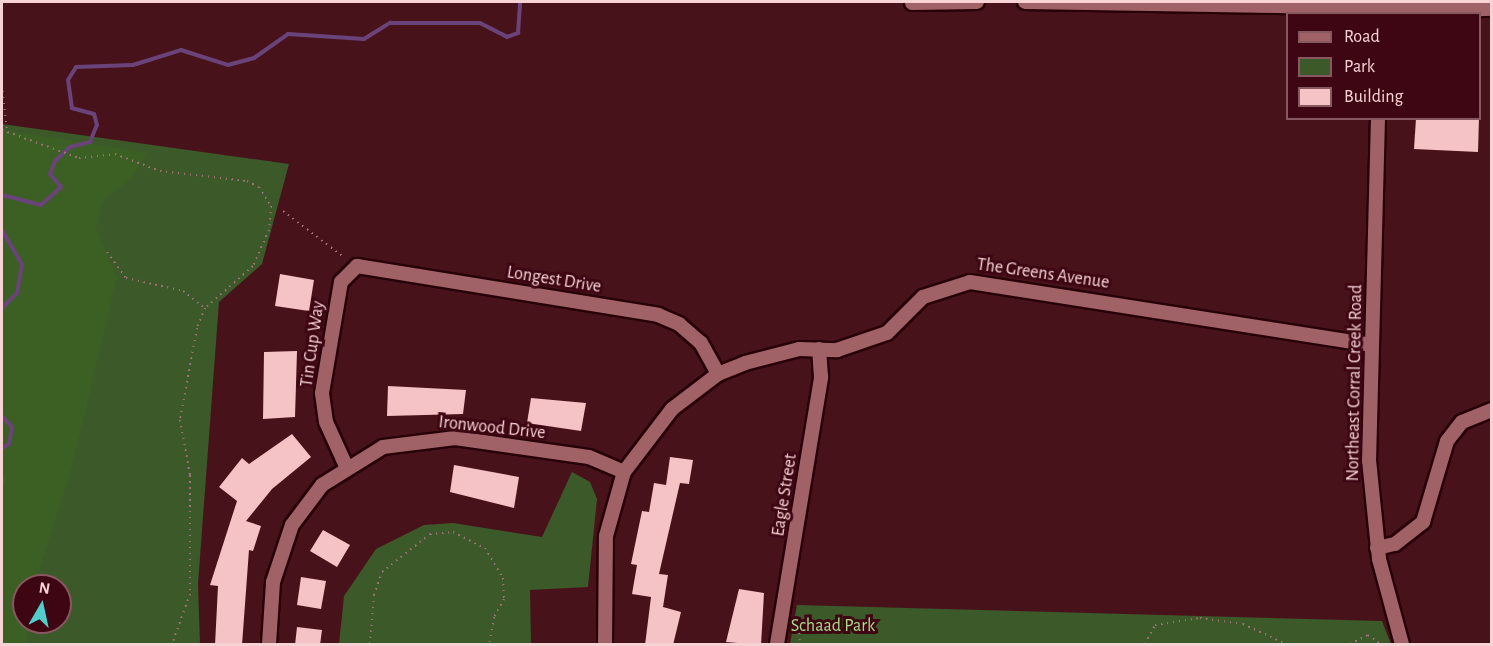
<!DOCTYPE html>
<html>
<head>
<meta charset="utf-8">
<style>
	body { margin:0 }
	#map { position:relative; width:1493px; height:646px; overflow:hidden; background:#48121b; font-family:"Alegreya Sans",sans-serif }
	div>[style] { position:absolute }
	.green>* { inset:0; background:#3c592a }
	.forest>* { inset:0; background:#3c6024 }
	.stream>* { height:4px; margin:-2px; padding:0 2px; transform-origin:2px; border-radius:2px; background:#6a437a }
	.building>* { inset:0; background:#f5c2c5 }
	.path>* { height:2px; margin-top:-1px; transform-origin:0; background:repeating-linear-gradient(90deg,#9f7277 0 1.5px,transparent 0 6px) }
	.roads { filter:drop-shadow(2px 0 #270107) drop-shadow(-2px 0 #270107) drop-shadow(0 2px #270107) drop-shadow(0 -2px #270107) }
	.minor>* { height:14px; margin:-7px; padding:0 7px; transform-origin:7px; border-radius:7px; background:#a16267 }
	span { translate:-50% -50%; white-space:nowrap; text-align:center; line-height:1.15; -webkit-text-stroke:6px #3d0612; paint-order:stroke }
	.street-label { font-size:18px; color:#f8d3d5 }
	.park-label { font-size:18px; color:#a6dd87 }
	.frame { position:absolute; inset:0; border:3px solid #f8d3d5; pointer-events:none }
	.legend { position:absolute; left:1286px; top:12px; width:195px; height:108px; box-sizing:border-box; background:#3d0612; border:2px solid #885860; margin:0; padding:8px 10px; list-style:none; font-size:18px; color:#f8d3d5 }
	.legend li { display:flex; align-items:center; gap:12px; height:30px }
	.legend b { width:30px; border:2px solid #885860 }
	.north { position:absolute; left:12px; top:574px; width:60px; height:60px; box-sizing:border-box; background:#3d0612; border:2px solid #885860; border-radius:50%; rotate:9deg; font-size:16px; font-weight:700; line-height:24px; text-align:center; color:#f8d3d5 }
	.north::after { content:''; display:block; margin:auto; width:21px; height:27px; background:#52cdcc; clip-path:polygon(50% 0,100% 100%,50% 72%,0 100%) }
</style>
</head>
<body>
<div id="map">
	<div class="green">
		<div style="clip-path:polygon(evenodd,2px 124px,289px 164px,262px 264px,219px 302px,198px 584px,200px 644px,2px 644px,2px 124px,24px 586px,60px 586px,60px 622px,24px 622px,24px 586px)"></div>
		<div style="clip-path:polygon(572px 472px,590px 482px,597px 499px,588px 587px,530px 590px,531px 644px,339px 644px,344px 596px,376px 549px,424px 525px,453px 523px,542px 537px)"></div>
		<div style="clip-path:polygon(797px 605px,1382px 621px,1391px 644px,790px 644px)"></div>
	</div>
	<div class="forest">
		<div style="clip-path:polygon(2px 130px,147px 153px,133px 176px,102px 202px,96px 229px,117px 278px,71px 470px,34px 586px,24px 586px,27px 644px,2px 644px)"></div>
	</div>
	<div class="stream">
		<div style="left:2px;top:195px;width:40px;rotate:14.4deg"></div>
		<div style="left:41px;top:205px;width:27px;rotate:-42deg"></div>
		<div style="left:61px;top:187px;width:17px;rotate:-130deg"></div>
		<div style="left:50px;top:174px;width:14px;rotate:-69deg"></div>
		<div style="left:55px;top:161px;width:21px;rotate:-43deg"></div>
		<div style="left:70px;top:147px;width:21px;rotate:-14deg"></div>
		<div style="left:90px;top:142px;width:18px;rotate:-68deg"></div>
		<div style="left:97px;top:125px;width:11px;rotate:-105deg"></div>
		<div style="left:94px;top:114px;width:23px;rotate:-165deg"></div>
		<div style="left:72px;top:108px;width:28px;rotate:-98deg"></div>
		<div style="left:68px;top:80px;width:15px;rotate:-58deg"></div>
		<div style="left:76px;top:67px;width:57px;rotate:-2deg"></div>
		<div style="left:133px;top:65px;width:50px;rotate:-17.4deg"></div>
		<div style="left:181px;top:50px;width:49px;rotate:17.7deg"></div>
		<div style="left:228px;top:65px;width:27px;rotate:-15deg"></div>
		<div style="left:254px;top:58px;width:42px;rotate:-35.2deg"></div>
		<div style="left:288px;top:34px;width:76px;rotate:3.8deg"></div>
		<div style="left:364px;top:39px;width:31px;rotate:-32deg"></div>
		<div style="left:390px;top:23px;width:90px"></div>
		<div style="left:480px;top:23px;width:30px;rotate:27deg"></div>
		<div style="left:507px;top:37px;width:12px;rotate:-20deg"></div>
		<div style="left:518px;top:33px;width:31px;rotate:-86deg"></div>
		<div style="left:2px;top:230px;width:39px;rotate:60deg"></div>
		<div style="left:22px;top:264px;width:29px;rotate:100deg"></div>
		<div style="left:17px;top:293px;width:21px;rotate:135deg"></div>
		<div style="left:2px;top:416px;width:15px;rotate:48deg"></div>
		<div style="left:12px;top:427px;width:17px;rotate:100deg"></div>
		<div style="left:9px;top:444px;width:8px;rotate:150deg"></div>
		<div style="left:2px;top:479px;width:6px;rotate:90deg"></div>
	</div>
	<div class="building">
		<div style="clip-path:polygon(1416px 118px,1479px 118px,1478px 152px,1414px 149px)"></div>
		<div style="clip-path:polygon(280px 274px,314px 280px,309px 311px,275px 306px)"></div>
		<div style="clip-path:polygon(297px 351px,295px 417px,263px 419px,264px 352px)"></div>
		<div style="clip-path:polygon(388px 386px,466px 390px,463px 414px,387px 416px)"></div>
		<div style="clip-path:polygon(531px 398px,586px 403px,581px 431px,527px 423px)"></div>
		<div style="clip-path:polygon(292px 434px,311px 457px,272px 489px,246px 521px,261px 526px,253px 551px,249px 550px,242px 645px,215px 645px,218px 586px,210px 585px,237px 501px,219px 487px,242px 458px,249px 464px)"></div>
		<div style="clip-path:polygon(670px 457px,693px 460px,689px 484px,680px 483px,659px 574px,668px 575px,663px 607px,681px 612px,673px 645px,645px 645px,651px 597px,632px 594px,637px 565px,631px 564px,642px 511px,649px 512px,654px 483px,666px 485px)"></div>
		<div style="clip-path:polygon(454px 465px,519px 477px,514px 508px,450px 492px)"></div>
		<div style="clip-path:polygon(323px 530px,350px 545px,337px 567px,310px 551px)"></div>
		<div style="clip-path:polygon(301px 577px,326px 581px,321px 609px,297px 605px)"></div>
		<div style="clip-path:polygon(739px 589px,764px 593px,761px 645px,726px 642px)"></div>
		<div style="clip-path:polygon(297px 627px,322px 630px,320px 645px,295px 645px)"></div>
	</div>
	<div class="path">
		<div style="left:2px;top:85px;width:47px;rotate:83.9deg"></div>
		<div style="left:2px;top:130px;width:82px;rotate:20deg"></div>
		<div style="left:79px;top:158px;width:36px;rotate:-6deg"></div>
		<div style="left:115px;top:154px;width:48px;rotate:20.7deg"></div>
		<div style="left:160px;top:171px;width:88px;rotate:6.6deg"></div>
		<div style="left:247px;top:181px;width:13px;rotate:27deg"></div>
		<div style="left:259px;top:187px;width:22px;rotate:58deg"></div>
		<div style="left:271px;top:206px;width:24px;rotate:95deg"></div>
		<div style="left:269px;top:230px;width:39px;rotate:114deg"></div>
		<div style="left:253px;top:266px;width:64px;rotate:138.8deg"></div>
		<div style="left:205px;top:308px;width:22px;rotate:112deg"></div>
		<div style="left:197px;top:328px;width:94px;rotate:100.5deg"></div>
		<div style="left:180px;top:420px;width:56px;rotate:79.7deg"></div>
		<div style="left:190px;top:475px;width:119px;rotate:90deg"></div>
		<div style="left:190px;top:594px;width:53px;rotate:109.8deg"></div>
		<div style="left:283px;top:211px;width:78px;rotate:37.2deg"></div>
		<div style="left:107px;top:252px;width:32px;rotate:54deg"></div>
		<div style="left:126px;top:278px;width:58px;rotate:12.8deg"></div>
		<div style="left:183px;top:291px;width:28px;rotate:38deg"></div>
		<div style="left:794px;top:618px;width:6px;rotate:31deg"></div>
		<div style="left:799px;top:621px;width:23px;rotate:88deg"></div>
		<div style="left:370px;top:644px;width:49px;rotate:-85.3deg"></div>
		<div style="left:374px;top:595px;width:24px;rotate:-71deg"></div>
		<div style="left:382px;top:572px;width:61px;rotate:-38.4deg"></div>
		<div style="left:430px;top:534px;width:23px;rotate:-5deg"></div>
		<div style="left:453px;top:532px;width:36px;rotate:27deg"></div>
		<div style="left:485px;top:548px;width:35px;rotate:59deg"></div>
		<div style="left:503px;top:578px;width:21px;rotate:87deg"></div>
		<div style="left:504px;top:599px;width:21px;rotate:119deg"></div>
		<div style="left:494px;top:617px;width:27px;rotate:100deg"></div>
		<div style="left:1145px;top:644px;width:21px;rotate:-62deg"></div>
		<div style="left:1155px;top:625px;width:46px;rotate:-8.8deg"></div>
		<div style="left:1200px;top:618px;width:43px;rotate:7.9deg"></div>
		<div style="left:1243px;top:624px;width:47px;rotate:24.9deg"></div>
		<div style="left:1350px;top:644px;width:20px;rotate:-27deg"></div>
		<div style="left:1368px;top:635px;width:16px;rotate:35deg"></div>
	</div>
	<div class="roads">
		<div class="minor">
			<div style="left:1025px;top:2px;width:441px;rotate:0.9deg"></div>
			<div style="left:912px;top:3px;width:65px;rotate:-0.9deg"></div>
			<div style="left:1458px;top:10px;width:34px;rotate:-2deg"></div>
			<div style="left:1378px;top:118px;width:342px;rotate:91.5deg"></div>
			<div style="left:1369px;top:460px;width:100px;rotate:84.2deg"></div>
			<div style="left:1379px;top:559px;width:88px;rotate:74.9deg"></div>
			<div style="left:346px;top:466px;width:48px;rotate:-114.4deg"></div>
			<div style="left:326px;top:422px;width:29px;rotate:-98deg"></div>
			<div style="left:322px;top:393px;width:113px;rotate:-80.3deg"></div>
			<div style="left:341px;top:282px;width:23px;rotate:-45deg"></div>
			<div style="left:357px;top:266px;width:305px;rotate:9.2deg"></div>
			<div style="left:658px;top:315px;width:23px;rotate:23deg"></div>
			<div style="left:679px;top:324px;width:29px;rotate:41deg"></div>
			<div style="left:701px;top:343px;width:35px;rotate:61deg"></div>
			<div style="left:1377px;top:548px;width:18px;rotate:-13deg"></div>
			<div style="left:1395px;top:544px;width:36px;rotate:-38deg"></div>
			<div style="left:1423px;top:522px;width:84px;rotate:-73.5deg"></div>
			<div style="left:1447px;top:441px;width:24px;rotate:-52deg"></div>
			<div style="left:1462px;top:422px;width:32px;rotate:-22deg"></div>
			<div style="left:269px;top:644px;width:62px;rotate:-86.3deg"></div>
			<div style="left:273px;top:582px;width:60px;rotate:-71.6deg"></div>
			<div style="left:292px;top:525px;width:50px;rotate:-53.1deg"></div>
			<div style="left:322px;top:485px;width:72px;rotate:-31.9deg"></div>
			<div style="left:383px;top:447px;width:73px;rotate:-7.1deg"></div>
			<div style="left:455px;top:438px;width:135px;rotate:8.1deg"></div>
			<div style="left:589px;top:457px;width:38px;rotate:23deg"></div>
			<div style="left:605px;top:644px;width:108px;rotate:-89.5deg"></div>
			<div style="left:606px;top:536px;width:66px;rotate:-74.3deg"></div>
			<div style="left:624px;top:472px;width:79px;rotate:-52.7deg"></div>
			<div style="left:672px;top:409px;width:58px;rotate:-37.3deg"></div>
			<div style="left:718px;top:374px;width:29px;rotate:-22deg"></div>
			<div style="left:745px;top:363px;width:56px;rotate:-14.5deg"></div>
			<div style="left:799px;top:349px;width:38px;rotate:2deg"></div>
			<div style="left:837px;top:350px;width:53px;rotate:-18.8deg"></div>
			<div style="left:887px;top:333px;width:51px;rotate:-45deg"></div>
			<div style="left:923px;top:297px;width:49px;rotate:-17.7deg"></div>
			<div style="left:970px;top:282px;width:407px;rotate:8.9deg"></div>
			<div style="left:777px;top:644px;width:271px;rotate:-80.6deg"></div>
			<div style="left:821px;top:377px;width:28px;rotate:-94deg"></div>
		</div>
	</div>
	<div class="street-label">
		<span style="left:1043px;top:274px;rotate:8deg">The Greens Avenue</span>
		<span style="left:554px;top:280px;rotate:9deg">Longest Drive</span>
		<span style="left:313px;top:344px;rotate:-82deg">Tin Cup Way</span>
		<span style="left:1355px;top:383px;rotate:-89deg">Northeast Corral Creek Road</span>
		<span style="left:492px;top:428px;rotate:6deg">Ironwood Drive</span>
		<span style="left:785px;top:495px;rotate:-81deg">Eagle Street</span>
	</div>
	<div class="park-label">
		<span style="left:833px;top:626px">Schaad Park</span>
	</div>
	<div class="frame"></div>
	<ul class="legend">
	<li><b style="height:8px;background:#a16267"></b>Road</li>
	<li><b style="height:16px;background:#3c592a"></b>Park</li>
	<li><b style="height:16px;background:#f5c2c5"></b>Building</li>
	</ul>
	<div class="north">N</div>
</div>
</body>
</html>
